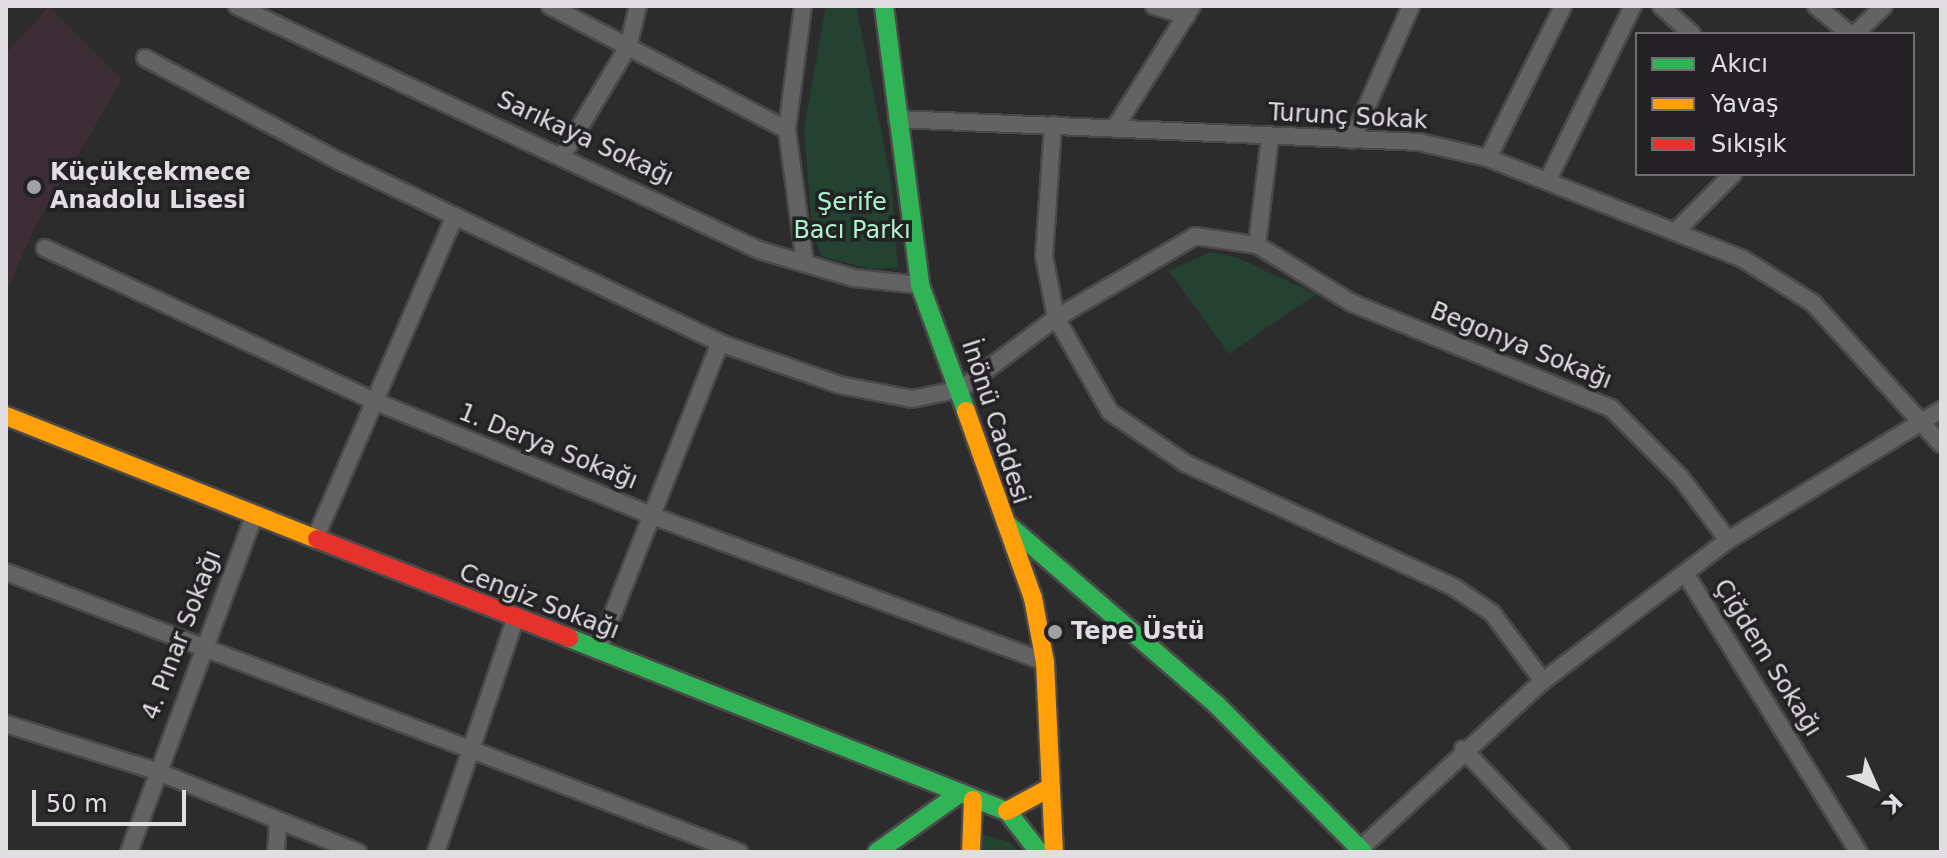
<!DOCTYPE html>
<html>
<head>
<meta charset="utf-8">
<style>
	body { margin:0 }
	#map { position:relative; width:1947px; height:858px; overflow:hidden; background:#2d2c2d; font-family:"DejaVu Sans",sans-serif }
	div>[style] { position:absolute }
	.education>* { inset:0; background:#3d2d34 }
	.green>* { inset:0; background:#234232 }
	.roads { filter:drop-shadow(2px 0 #4a494a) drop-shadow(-2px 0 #4a494a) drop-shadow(0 2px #4a494a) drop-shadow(0 -2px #4a494a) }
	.street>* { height:16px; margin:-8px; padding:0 8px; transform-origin:8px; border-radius:8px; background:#646364 }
	.fast>* { height:18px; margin:-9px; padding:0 9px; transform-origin:9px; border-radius:9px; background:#30b455 }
	.slow>* { height:18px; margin:-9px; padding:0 9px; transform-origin:9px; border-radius:9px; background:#ff9f0a }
	.jam>* { height:18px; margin:-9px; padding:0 9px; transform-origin:9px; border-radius:9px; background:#e5322d }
	.dots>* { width:22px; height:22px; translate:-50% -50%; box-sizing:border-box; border:4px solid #232124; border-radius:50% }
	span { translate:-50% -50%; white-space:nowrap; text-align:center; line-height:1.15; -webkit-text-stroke:7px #232124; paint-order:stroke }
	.street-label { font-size:24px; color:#e0dee1 }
	.poi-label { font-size:24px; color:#e0dee1; font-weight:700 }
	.left { translate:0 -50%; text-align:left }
	.park-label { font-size:24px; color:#aef5ce }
	.frame { position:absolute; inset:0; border:8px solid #e0dee1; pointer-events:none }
	.legend { position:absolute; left:1635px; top:32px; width:280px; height:144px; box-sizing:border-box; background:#232124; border:2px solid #6f6d70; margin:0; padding:10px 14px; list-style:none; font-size:24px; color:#e0dee1 }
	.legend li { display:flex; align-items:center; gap:16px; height:40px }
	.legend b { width:40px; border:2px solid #6f6d70 }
	.north { position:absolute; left:1835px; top:746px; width:80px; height:80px; -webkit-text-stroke:6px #232124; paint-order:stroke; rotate:135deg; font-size:22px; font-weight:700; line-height:32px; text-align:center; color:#e0dee1 }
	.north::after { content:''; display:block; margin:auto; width:28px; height:36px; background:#e0dee1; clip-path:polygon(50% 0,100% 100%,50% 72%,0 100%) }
	.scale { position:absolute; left:32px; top:790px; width:154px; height:36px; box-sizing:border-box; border:4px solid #e0dee1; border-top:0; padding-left:10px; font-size:24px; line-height:28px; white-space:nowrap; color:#e0dee1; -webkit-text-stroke:6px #232124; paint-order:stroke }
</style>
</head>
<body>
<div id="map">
	<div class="education">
		<div style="clip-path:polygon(49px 7px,122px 80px,33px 231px,6px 293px,6px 53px)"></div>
	</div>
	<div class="green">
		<div style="clip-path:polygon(826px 6px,856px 6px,891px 180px,898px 268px,870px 269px,821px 256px,812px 227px,804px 128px)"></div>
		<div style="clip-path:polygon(1210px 252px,1236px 257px,1316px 294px,1229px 354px,1169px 271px)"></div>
		<div style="clip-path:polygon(980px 833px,1009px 842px,1019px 852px,980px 852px)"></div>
	</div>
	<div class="roads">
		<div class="street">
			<div style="left:237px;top:6px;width:576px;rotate:25.05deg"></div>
			<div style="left:759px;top:250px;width:99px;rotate:16.4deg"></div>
			<div style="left:854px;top:278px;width:66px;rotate:6.1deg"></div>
			<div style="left:550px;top:6px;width:267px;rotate:27.6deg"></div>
			<div style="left:803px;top:6px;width:125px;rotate:97.4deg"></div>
			<div style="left:787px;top:130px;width:134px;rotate:82.3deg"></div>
			<div style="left:1154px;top:6px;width:34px;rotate:17deg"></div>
			<div style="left:1661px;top:6px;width:42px;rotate:42.1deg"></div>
			<div style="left:1816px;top:6px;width:44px;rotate:39.5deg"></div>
			<div style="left:1855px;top:34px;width:40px;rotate:-44deg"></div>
			<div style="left:145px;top:58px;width:222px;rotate:28deg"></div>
			<div style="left:341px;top:162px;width:420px;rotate:25.5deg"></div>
			<div style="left:720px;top:343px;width:127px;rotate:19.3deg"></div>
			<div style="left:840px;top:385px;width:73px;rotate:11deg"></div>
			<div style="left:912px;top:399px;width:50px;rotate:-11.5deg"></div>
			<div style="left:961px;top:389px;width:119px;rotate:-36.8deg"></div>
			<div style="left:1056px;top:318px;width:161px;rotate:-30.5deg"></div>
			<div style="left:1195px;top:236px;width:63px;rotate:8.3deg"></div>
			<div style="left:1257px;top:245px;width:109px;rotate:-83.1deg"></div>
			<div style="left:897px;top:119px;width:523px;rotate:2.52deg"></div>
			<div style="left:1419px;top:142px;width:71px;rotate:13.1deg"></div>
			<div style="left:1488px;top:158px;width:274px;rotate:21.6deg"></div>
			<div style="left:1743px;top:259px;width:83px;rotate:32.2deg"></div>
			<div style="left:1813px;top:303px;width:190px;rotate:47.8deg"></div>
			<div style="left:1053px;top:125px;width:131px;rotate:93.9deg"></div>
			<div style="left:1044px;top:256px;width:63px;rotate:79deg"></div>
			<div style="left:1056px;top:318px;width:108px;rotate:60.1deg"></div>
			<div style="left:1110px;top:412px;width:91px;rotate:34.2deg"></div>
			<div style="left:1185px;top:463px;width:298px;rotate:24.8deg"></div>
			<div style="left:1455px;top:588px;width:45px;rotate:34deg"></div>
			<div style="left:1492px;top:613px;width:85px;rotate:53.1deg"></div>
			<div style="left:1116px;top:126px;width:142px;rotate:-57.7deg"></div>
			<div style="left:1352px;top:140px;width:146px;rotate:-66.2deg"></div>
			<div style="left:564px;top:153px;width:124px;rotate:-58.9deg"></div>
			<div style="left:628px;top:47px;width:42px;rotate:-76.3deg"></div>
			<div style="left:1488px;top:158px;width:169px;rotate:-63.7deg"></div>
			<div style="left:1548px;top:180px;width:194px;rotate:-64deg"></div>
			<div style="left:1678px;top:229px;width:78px;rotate:-45deg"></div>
			<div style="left:1257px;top:245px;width:111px;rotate:31.4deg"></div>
			<div style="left:1352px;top:303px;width:279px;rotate:22.1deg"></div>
			<div style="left:1611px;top:408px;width:99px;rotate:45deg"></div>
			<div style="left:1681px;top:478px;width:78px;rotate:52.8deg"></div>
			<div style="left:45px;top:248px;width:363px;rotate:24.9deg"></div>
			<div style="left:374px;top:401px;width:299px;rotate:22.4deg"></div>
			<div style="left:650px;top:515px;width:421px;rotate:20.4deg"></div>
			<div style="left:315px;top:539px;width:352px;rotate:-66.6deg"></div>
			<div style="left:6px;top:572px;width:785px;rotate:20.91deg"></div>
			<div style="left:1685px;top:573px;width:329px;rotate:58.1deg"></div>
			<div style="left:598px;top:651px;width:331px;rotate:-68.4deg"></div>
			<div style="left:6px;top:724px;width:157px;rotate:17.4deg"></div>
			<div style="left:156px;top:771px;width:218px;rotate:21.9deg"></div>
			<div style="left:1463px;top:749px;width:142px;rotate:46.4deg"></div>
			<div style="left:1360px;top:849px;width:248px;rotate:-42.6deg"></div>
			<div style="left:1543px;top:681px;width:233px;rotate:-37.3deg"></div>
			<div style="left:1728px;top:540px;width:250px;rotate:-31.4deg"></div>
			<div style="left:129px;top:852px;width:358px;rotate:-69.6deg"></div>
			<div style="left:276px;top:852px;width:31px;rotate:-86deg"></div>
			<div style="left:436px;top:852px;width:245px;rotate:-71.2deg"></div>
		</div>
		<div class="fast">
			<div style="left:884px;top:6px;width:281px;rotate:82.6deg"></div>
			<div style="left:920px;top:285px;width:134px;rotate:69.9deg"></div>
			<div style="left:1006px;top:523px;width:277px;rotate:40.8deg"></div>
			<div style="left:1216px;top:704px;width:209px;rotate:45.2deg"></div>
			<div style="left:569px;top:638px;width:471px;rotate:21.6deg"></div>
			<div style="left:1007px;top:811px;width:52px;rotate:52deg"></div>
			<div style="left:877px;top:852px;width:102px;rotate:-35.4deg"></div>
		</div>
		<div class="slow">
			<div style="left:966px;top:411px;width:199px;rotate:70.3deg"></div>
			<div style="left:1033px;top:598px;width:65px;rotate:79.4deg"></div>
			<div style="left:1045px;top:662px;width:190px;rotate:87.3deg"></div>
			<div style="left:6px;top:416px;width:334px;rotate:21.6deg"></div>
			<div style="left:1007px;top:811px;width:50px;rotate:-28.6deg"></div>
			<div style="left:971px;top:852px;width:52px;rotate:-87.8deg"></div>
		</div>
		<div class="jam">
			<div style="left:317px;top:539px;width:271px;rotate:21.4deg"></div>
		</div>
	</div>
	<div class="dots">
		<div style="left:34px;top:187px;background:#a1a0a2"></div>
		<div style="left:1055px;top:632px;background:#a1a0a2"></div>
	</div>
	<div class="street-label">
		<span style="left:1348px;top:117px;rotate:3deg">Turunç Sokak</span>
		<span style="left:585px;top:139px;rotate:25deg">Sarıkaya Sokağı</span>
		<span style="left:1521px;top:346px;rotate:22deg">Begonya Sokağı</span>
		<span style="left:995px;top:422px;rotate:72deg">İnönü Caddesi</span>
		<span style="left:548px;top:447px;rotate:22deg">1. Derya Sokağı</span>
		<span style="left:539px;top:602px;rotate:21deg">Cengiz Sokağı</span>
		<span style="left:182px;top:635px;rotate:-69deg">4. Pınar Sokağı</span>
		<span style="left:1767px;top:658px;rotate:58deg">Çiğdem Sokağı</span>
	</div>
	<div class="poi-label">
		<span class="left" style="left:50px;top:187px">Küçükçekmece<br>Anadolu Lisesi</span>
		<span class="left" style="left:1071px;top:632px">Tepe Üstü</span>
	</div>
	<div class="park-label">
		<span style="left:852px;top:217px">Şerife<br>Bacı Parkı</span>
	</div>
	<div class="frame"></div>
	<ul class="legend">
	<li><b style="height:10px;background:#30b455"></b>Akıcı</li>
	<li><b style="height:10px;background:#ff9f0a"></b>Yavaş</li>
	<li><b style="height:10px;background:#e5322d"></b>Sıkışık</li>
	</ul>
	<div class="north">K</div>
	<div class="scale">50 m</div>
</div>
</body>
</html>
